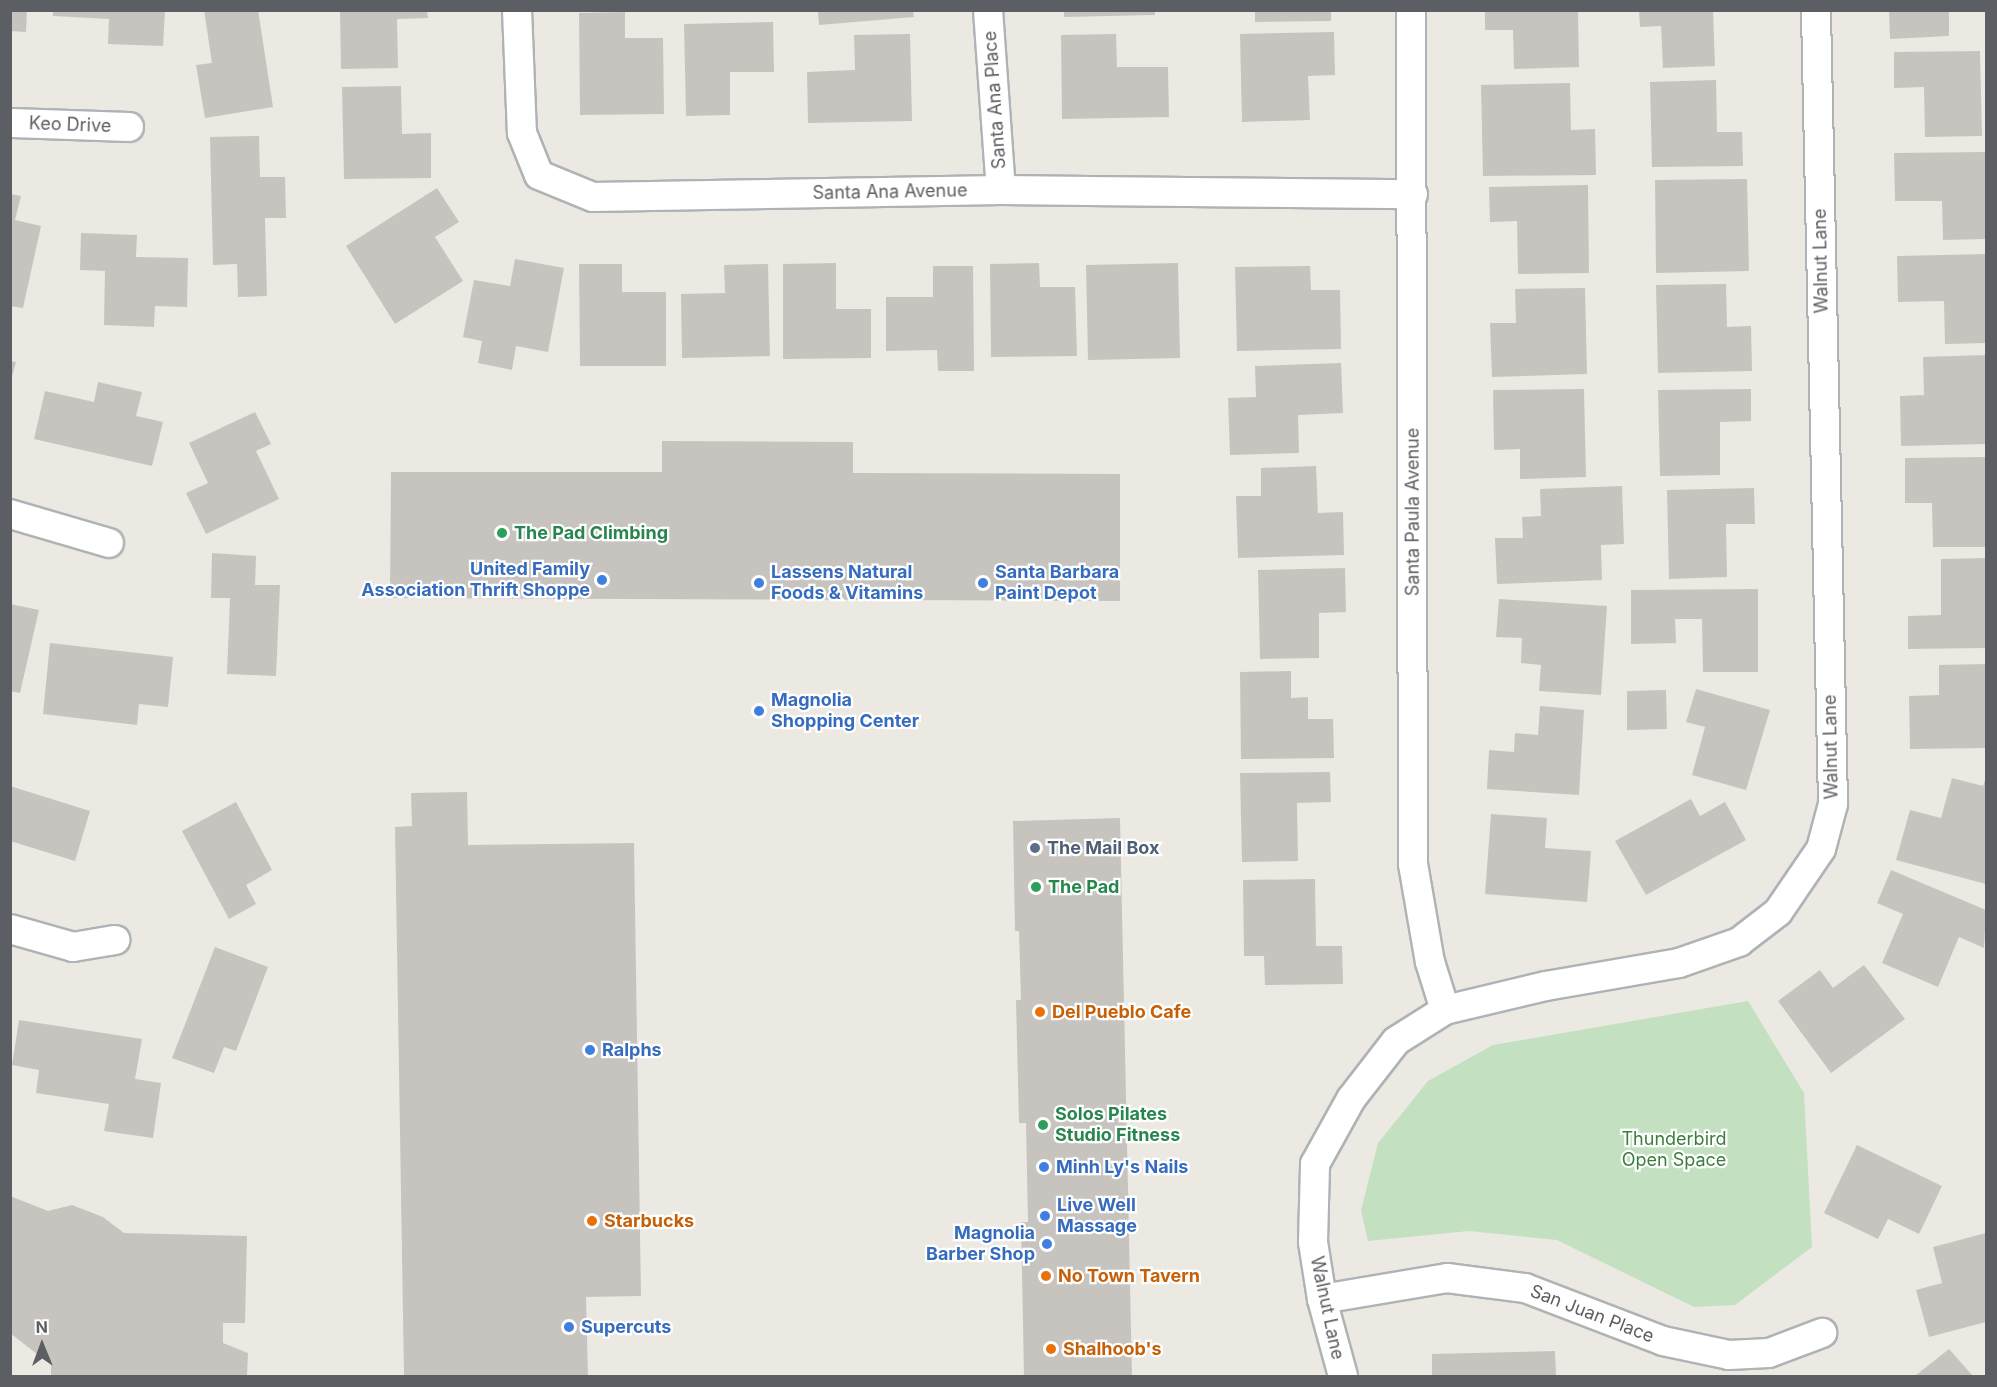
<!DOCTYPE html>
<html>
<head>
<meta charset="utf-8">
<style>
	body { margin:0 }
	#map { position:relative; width:1997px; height:1387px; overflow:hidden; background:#ece9e3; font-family:Inter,sans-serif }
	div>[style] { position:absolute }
	.green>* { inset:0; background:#c3e1c1 }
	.building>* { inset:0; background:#c7c4c0 }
	.roads { filter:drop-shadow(2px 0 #b0b3b6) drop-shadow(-2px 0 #b0b3b6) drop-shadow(0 2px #b0b3b6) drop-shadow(0 -2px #b0b3b6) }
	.minor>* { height:28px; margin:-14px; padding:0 14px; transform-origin:14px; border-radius:14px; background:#fff }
	.dots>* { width:16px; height:16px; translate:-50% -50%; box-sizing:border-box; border:3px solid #fff; border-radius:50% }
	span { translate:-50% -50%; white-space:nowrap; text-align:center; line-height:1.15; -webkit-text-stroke:4.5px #fff; paint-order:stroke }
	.street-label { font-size:18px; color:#5b5e62 }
	.leisure-label { font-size:18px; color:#27864d; font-weight:700 }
	.left { translate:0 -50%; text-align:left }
	.shop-label { font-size:18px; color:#366cbe; font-weight:700 }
	.right { translate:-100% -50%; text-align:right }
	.service-label { font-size:18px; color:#4e5e75; font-weight:700 }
	.food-label { font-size:18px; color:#c56008; font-weight:700 }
	.park-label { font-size:18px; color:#3d7e3e }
	.frame { position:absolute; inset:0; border:12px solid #5b5e62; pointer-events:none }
	.north { position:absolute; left:12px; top:1315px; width:60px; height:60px; -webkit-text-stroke:4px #fff; paint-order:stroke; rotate:359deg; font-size:16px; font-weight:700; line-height:24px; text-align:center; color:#5b5e62 }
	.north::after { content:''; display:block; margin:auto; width:21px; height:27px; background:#5b5e62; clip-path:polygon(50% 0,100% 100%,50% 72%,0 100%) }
</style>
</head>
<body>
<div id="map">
	<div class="green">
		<div style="clip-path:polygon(1748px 1001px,1804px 1093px,1812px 1247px,1735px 1305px,1694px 1307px,1557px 1240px,1469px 1231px,1368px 1241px,1361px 1210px,1378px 1143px,1428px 1081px,1493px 1045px)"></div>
	</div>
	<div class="building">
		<div style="clip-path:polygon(10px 10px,27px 10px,26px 32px,10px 31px)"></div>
		<div style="clip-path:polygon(53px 10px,165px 10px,163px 46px,108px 44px,109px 19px,53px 16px)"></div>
		<div style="clip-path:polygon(204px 10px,258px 10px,273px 107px,205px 118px,196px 65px,212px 63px)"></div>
		<div style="clip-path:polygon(340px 10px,427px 10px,428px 18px,397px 19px,398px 68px,341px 69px)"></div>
		<div style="clip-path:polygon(818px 10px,913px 10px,914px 17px,819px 25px)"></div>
		<div style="clip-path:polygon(1064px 10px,1155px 10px,1155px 15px,1064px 17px)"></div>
		<div style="clip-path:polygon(1255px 10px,1331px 10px,1331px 21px,1255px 22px)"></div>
		<div style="clip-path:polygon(1485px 10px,1578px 10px,1579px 67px,1514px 69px,1513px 30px,1485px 30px)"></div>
		<div style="clip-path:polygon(1639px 10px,1713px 10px,1715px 66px,1663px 68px,1661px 26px,1640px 27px)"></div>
		<div style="clip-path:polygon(1889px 10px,1949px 10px,1949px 36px,1890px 39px)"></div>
		<div style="clip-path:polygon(625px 12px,625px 38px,663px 38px,664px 114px,580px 115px,579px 13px)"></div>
		<div style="clip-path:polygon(773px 22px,774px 72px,730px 72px,730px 115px,686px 116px,684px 24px)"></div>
		<div style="clip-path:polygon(1334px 32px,1335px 75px,1308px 76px,1310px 120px,1242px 122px,1240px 34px)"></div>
		<div style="clip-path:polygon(910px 34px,912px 121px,808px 123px,807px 72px,855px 70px,854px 35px)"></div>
		<div style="clip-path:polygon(1116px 34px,1117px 67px,1168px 67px,1169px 117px,1062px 119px,1061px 35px)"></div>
		<div style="clip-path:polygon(1980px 51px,1982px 136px,1925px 137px,1924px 87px,1894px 88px,1894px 52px)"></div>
		<div style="clip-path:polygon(1716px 80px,1717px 132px,1742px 132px,1743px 166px,1652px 167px,1650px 82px)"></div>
		<div style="clip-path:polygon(1570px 83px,1571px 130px,1595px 129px,1596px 175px,1483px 176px,1481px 85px)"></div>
		<div style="clip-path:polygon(401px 86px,402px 134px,431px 133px,431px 178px,344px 179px,342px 87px)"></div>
		<div style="clip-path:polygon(259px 136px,260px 177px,285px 177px,286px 218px,265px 218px,267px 296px,238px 297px,237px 264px,213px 265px,210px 137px)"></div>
		<div style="clip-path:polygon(1986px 152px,1986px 239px,1943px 240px,1942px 201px,1895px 201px,1894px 153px)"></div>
		<div style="clip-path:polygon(1747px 179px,1749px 271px,1656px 273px,1655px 180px)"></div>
		<div style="clip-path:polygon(1588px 185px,1589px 273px,1518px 274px,1517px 221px,1490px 222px,1489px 187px)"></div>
		<div style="clip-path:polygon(437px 188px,459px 222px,435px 237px,463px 281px,395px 324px,346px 246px)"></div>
		<div style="clip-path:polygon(10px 194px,21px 196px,15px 220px,41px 226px,23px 308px,10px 306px)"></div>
		<div style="clip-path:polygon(81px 233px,137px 235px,136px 257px,188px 258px,187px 307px,155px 306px,154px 327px,104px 325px,105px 271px,80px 270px)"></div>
		<div style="clip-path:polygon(1986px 254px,1986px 343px,1945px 344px,1944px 301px,1898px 302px,1897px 256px)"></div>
		<div style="clip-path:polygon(515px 259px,564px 268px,548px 352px,516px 346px,512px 370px,478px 363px,482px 341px,463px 337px,474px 280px,510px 286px)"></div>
		<div style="clip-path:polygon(836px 263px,836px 309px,871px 309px,871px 358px,783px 359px,783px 264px)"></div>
		<div style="clip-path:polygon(1039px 263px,1040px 287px,1075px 287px,1077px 356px,991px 357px,990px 264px)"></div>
		<div style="clip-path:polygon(1178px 263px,1180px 358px,1088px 360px,1086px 265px)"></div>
		<div style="clip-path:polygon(579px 264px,622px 264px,622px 292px,666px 292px,666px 366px,580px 366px)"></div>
		<div style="clip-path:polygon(768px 264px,770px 356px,682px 358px,681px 294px,725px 293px,724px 265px)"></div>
		<div style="clip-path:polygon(933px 266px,973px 266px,974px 371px,938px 371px,937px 350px,886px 351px,886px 297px,933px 297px)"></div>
		<div style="clip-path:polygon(1310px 266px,1311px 290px,1340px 290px,1341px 349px,1237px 351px,1235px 267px)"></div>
		<div style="clip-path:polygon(1726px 284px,1727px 327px,1751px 326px,1752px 371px,1658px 373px,1656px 285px)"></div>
		<div style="clip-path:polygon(1585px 288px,1587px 374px,1492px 377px,1490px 323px,1516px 323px,1515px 289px)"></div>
		<div style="clip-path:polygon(1986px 355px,1986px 444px,1901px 446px,1900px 396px,1924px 395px,1923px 357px)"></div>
		<div style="clip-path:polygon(10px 361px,16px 362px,11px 380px,10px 380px)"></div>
		<div style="clip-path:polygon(1341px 363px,1343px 413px,1298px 415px,1299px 453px,1230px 455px,1228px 398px,1256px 397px,1255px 366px)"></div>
		<div style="clip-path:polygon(98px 382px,142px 392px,136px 416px,163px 422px,152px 466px,34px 439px,45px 391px,94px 402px)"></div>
		<div style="clip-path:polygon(1584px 389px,1586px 477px,1520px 479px,1520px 449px,1494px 450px,1493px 390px)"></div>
		<div style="clip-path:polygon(1751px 389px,1751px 421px,1720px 422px,1720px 475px,1660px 476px,1658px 390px)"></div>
		<div style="clip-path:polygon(255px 412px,271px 444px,256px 451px,279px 499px,206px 534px,186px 493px,208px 483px,189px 443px)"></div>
		<div style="clip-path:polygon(662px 441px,853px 442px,853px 473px,1120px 474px,1120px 601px,390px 598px,391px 472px,662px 472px)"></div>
		<div style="clip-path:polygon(1986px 457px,1986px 547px,1933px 547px,1932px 503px,1905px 503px,1905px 458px)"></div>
		<div style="clip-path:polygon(1316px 466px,1318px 513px,1343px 512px,1344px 555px,1238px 558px,1236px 496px,1261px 496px,1261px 468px)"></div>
		<div style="clip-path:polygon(1622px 486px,1624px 544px,1601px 545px,1602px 580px,1497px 584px,1495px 538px,1523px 538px,1522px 517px,1541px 516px,1540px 489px)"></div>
		<div style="clip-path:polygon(1754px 488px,1755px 524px,1726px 524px,1727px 577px,1669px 579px,1667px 490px)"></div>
		<div style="clip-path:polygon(212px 553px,256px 556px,255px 585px,280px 585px,276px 676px,227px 674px,230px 598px,211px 598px)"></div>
		<div style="clip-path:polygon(1986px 558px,1986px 648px,1908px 649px,1908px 616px,1941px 615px,1941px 559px)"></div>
		<div style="clip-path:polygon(1345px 568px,1346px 612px,1319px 613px,1319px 658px,1260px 659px,1258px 570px)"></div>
		<div style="clip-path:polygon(1758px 589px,1758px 672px,1703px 672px,1702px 619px,1675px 619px,1676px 643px,1631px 644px,1631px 590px)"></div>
		<div style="clip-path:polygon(1499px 599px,1607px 606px,1601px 695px,1539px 691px,1541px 665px,1521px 663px,1522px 638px,1496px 637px)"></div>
		<div style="clip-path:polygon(10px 604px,39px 610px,20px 693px,10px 691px)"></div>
		<div style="clip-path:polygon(50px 643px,173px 657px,168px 707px,139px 704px,137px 725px,43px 714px)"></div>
		<div style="clip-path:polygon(1986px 664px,1986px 748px,1910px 749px,1909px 696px,1939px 695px,1939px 665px)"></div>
		<div style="clip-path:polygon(1291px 671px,1291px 698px,1308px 697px,1308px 719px,1333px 719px,1334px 758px,1241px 759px,1240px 672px)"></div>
		<div style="clip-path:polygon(1696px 689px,1770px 710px,1746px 790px,1692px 775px,1705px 727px,1686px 722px)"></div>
		<div style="clip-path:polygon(1666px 690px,1667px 729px,1627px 730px,1627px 691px)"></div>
		<div style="clip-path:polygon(1540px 706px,1584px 710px,1579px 795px,1487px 789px,1489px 750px,1514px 752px,1515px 733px,1538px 735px)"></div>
		<div style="clip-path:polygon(1330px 772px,1331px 802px,1297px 803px,1298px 861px,1242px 862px,1240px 773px)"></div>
		<div style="clip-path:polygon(1986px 777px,1986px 884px,1896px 860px,1910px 810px,1941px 818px,1952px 778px,1983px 786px)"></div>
		<div style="clip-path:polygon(10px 786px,90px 811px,75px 861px,10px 841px)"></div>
		<div style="clip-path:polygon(467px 792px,468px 845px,634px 843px,641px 1296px,586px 1297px,588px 1376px,404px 1376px,395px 827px,412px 826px,411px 793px)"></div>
		<div style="clip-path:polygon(1691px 799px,1700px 816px,1725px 802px,1746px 840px,1646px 895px,1615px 841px)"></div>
		<div style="clip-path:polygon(236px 802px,272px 870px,246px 885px,256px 904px,229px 919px,182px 831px)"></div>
		<div style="clip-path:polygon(1491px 814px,1547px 818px,1545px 848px,1591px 851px,1587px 902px,1485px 894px)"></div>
		<div style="clip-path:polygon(1120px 818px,1132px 1376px,1024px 1376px,1021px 1222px,1028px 1222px,1026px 1123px,1019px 1123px,1016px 1000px,1021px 1000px,1019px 931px,1015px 931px,1013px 821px)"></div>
		<div style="clip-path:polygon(1891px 870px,1986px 910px,1984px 948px,1959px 937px,1938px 987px,1882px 963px,1903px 914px,1877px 903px)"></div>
		<div style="clip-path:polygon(1315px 879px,1316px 946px,1342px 946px,1343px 984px,1265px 985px,1264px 956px,1244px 956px,1243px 880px)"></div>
		<div style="clip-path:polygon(215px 947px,268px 967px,236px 1051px,224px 1047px,214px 1073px,172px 1058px)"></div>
		<div style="clip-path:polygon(1864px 965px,1905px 1019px,1831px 1073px,1778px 1001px,1820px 970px,1833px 988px)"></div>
		<div style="clip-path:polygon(19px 1020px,142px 1039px,135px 1079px,161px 1083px,153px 1138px,104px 1131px,109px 1104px,36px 1093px,39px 1070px,12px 1065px)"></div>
		<div style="clip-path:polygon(1857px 1145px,1942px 1186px,1919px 1234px,1888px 1219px,1878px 1239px,1824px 1213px)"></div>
		<div style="clip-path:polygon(10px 1196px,48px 1211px,72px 1205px,103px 1217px,124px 1233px,247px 1236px,245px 1323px,223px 1323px,223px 1343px,248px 1353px,247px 1376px,51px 1376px,51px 1365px,10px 1333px)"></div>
		<div style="clip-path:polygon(1986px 1233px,1986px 1322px,1929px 1337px,1916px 1290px,1942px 1283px,1933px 1247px)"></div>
		<div style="clip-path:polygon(1949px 1349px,1973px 1376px,1915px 1376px)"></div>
		<div style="clip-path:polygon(1555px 1351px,1556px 1376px,1432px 1376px,1432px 1354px)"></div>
	</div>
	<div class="roads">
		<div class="minor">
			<div style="left:517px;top:10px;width:123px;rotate:87.7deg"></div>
			<div style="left:522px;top:133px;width:45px;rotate:68deg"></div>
			<div style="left:539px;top:175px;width:58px;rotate:22.2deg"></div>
			<div style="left:593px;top:197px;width:408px;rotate:-1deg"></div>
			<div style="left:1001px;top:190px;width:412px;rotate:0.6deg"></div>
			<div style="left:988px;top:10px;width:180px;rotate:85.9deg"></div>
			<div style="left:1411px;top:10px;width:854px;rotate:89.87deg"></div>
			<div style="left:1413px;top:864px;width:99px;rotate:80.2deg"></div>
			<div style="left:1430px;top:962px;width:50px;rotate:72.6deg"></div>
			<div style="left:10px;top:123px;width:119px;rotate:1.9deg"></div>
			<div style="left:10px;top:514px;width:103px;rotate:16.3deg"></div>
			<div style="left:10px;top:929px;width:66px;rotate:15.9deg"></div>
			<div style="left:73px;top:947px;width:43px;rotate:-9.5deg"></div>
			<div style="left:1322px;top:1299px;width:127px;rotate:-9.5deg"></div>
			<div style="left:1447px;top:1278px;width:79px;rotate:7.3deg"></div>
			<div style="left:1525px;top:1288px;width:148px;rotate:21deg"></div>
			<div style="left:1663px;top:1341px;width:67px;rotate:12deg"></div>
			<div style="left:1729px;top:1355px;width:40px;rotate:-2.9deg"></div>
			<div style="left:1769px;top:1353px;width:57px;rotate:-20.7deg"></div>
			<div style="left:1343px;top:1376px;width:80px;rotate:-105.3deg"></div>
			<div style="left:1322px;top:1299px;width:58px;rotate:-99deg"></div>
			<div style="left:1313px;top:1242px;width:78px;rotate:-88.5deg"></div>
			<div style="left:1315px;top:1164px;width:74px;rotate:-61deg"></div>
			<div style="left:1351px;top:1099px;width:73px;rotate:-52.2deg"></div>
			<div style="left:1396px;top:1041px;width:58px;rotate:-32.3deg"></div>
			<div style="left:1445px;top:1010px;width:104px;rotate:-13.4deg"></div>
			<div style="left:1546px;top:986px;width:135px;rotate:-9.8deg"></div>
			<div style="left:1679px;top:963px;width:64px;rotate:-19.3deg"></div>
			<div style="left:1739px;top:942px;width:49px;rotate:-37.6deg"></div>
			<div style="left:1778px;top:912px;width:76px;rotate:-55.7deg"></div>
			<div style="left:1821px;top:849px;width:47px;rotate:-75.1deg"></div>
			<div style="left:1833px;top:804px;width:794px;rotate:-91.23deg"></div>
		</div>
	</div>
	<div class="dots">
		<div style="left:502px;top:533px;background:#2e9e5b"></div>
		<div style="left:602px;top:580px;background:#3f7fe0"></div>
		<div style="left:759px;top:583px;background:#3f7fe0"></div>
		<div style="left:983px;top:583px;background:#3f7fe0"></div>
		<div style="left:759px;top:711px;background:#3f7fe0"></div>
		<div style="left:1035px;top:848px;background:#5c6f8a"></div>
		<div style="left:1036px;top:887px;background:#2e9e5b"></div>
		<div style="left:1040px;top:1012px;background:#e8710a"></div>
		<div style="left:590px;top:1050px;background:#3f7fe0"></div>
		<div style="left:1043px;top:1125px;background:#2e9e5b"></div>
		<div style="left:1044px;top:1167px;background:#3f7fe0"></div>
		<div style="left:1045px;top:1216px;background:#3f7fe0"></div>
		<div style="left:592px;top:1221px;background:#e8710a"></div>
		<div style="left:1047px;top:1244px;background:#3f7fe0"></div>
		<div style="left:1046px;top:1276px;background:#e8710a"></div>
		<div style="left:569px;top:1327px;background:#3f7fe0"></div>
		<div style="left:1051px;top:1349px;background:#e8710a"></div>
	</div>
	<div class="street-label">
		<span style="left:995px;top:100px;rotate:-94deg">Santa Ana Place</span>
		<span style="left:70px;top:125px;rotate:2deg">Keo Drive</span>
		<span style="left:890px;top:192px;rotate:-1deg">Santa Ana Avenue</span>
		<span style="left:1821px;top:261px;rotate:-91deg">Walnut Lane</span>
		<span style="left:1413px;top:512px;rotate:-90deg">Santa Paula Avenue</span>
		<span style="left:1831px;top:747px;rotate:-91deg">Walnut Lane</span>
		<span style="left:1327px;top:1308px;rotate:78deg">Walnut Lane</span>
		<span style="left:1592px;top:1314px;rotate:21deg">San Juan Place</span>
	</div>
	<div class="leisure-label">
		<span class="left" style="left:514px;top:533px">The Pad Climbing</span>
		<span class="left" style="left:1048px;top:887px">The Pad</span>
		<span class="left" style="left:1055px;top:1125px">Solos Pilates<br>Studio Fitness</span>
	</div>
	<div class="shop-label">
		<span class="right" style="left:590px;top:580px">United Family<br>Association Thrift Shoppe</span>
		<span class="left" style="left:771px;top:583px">Lassens Natural<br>Foods &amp; Vitamins</span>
		<span class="left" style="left:995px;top:583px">Santa Barbara<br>Paint Depot</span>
		<span class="left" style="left:771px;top:711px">Magnolia<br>Shopping Center</span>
		<span class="left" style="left:602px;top:1050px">Ralphs</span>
		<span class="left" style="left:1056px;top:1167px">Minh Ly's Nails</span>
		<span class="left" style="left:1057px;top:1216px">Live Well<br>Massage</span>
		<span class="right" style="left:1035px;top:1244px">Magnolia<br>Barber Shop</span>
		<span class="left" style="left:581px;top:1327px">Supercuts</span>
	</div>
	<div class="service-label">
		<span class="left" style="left:1047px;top:848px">The Mail Box</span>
	</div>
	<div class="food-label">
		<span class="left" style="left:1052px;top:1012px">Del Pueblo Cafe</span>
		<span class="left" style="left:604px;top:1221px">Starbucks</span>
		<span class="left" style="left:1058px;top:1276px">No Town Tavern</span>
		<span class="left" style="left:1063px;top:1349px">Shalhoob's</span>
	</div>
	<div class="park-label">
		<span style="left:1674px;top:1150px">Thunderbird<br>Open Space</span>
	</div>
	<div class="frame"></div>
	<div class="north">N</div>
</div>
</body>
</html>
